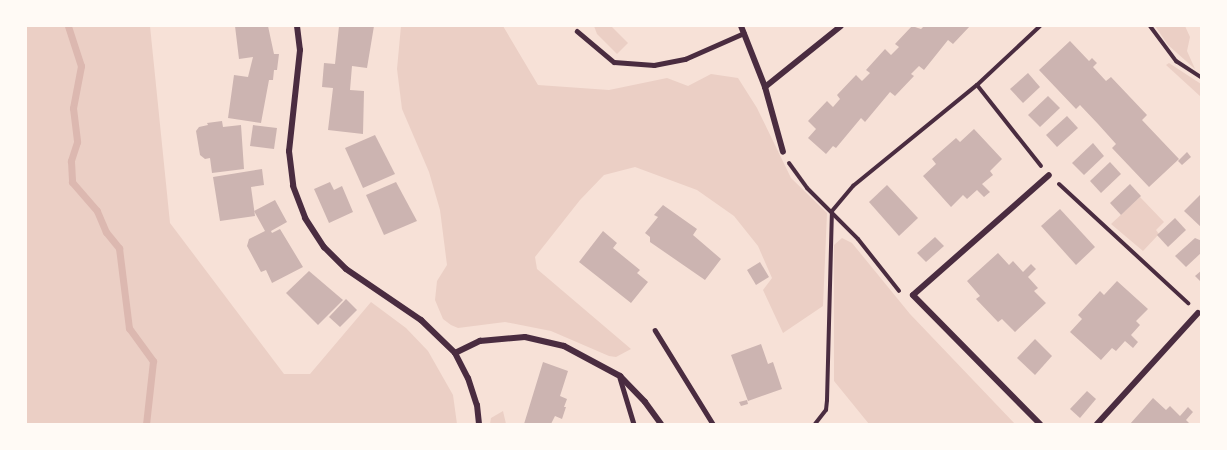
<!DOCTYPE html>
<html>
<head>
<meta charset="utf-8">
<style>
	body { margin:0 }
	#map { position:relative; width:1227px; height:450px; overflow:hidden; background:#f7e1d7; font-family:"Public Sans",sans-serif }
	div>[style] { position:absolute }
	.green>* { inset:0; background:#ebcfc5 }
	.stream>* { height:7px; margin:-3.5px; padding:0 3.5px; transform-origin:3.5px; border-radius:3.5px; background:#dcb8b0 }
	.building>* { inset:0; background:#ccb4b1 }
	.path>* { height:4px; margin:-2px; padding:0 2px; transform-origin:2px; border-radius:2px; background:#4a2c40 }
	.service>* { height:4.5px; margin:-2.25px; padding:0 2.25px; transform-origin:2.25px; border-radius:2.25px; background:#4a2c40 }
	.minor>* { height:6px; margin:-3px; padding:0 3px; transform-origin:3px; border-radius:3px; background:#4a2c40 }
	span { translate:-50% -50%; white-space:nowrap; text-align:center; line-height:1.15; -webkit-text-stroke:4.5px #fffaf5; paint-order:stroke }
	.frame { position:absolute; inset:0; border:27px solid #fffaf5; pointer-events:none }
</style>
</head>
<body>
<div id="map">
	<div class="green">
		<div style="clip-path:polygon(26px 26px,150px 26px,170px 223px,284px 374px,310px 374px,371px 302px,406px 328px,428px 351px,453px 395px,457px 424px,26px 424px)"></div>
		<div style="clip-path:polygon(401px 26px,503px 26px,538px 85px,609px 90px,667px 78px,688px 86px,711px 74px,738px 78px,757px 108px,791px 178px,827px 213px,823px 306px,783px 333px,763px 290px,772px 278px,758px 246px,734px 216px,697px 190px,635px 167px,604px 175px,580px 200px,535px 257px,537px 269px,631px 349px,616px 357px,609px 356px,551px 331px,505px 322px,458px 328px,451px 325px,443px 319px,435px 300px,437px 281px,447px 265px,440px 210px,429px 172px,402px 109px,397px 69px)"></div>
		<div style="clip-path:polygon(594px 26px,611px 26px,628px 43px,617px 54px,597px 34px)"></div>
		<div style="clip-path:polygon(1155px 26px,1185px 26px,1190px 37px,1187px 51px,1195px 69px,1168px 45px)"></div>
		<div style="clip-path:polygon(1169px 63px,1201px 84px,1201px 97px,1166px 65px)"></div>
		<div style="clip-path:polygon(1140px 197px,1164px 222px,1156px 230px,1159px 234px,1143px 251px,1111px 224px)"></div>
		<div style="clip-path:polygon(842px 238px,852px 243px,910px 314px,1015px 424px,869px 424px,834px 381px,834px 245px)"></div>
		<div style="clip-path:polygon(503px 411px,506px 424px,490px 424px,491px 418px)"></div>
	</div>
	<div class="stream">
		<div style="left:68px;top:26px;width:42px;rotate:72deg"></div>
		<div style="left:81px;top:66px;width:43px;rotate:100.8deg"></div>
		<div style="left:73px;top:108px;width:34px;rotate:83deg"></div>
		<div style="left:77px;top:142px;width:20px;rotate:108deg"></div>
		<div style="left:71px;top:161px;width:21px;rotate:87deg"></div>
		<div style="left:72px;top:182px;width:38px;rotate:49deg"></div>
		<div style="left:97px;top:211px;width:23px;rotate:67deg"></div>
		<div style="left:106px;top:232px;width:21px;rotate:51deg"></div>
		<div style="left:119px;top:248px;width:81px;rotate:82.9deg"></div>
		<div style="left:129px;top:328px;width:41px;rotate:54deg"></div>
		<div style="left:153px;top:361px;width:63px;rotate:96.3deg"></div>
	</div>
	<div class="building">
		<div style="clip-path:polygon(235px 26px,268px 26px,274px 54px,279px 54px,277px 70px,274px 70px,273px 80px,269px 80px,261px 123px,228px 118px,234px 75px,248px 77px,253px 57px,239px 59px)"></div>
		<div style="clip-path:polygon(339px 26px,374px 26px,367px 68px,352px 66px,350px 90px,364px 91px,363px 134px,328px 130px,333px 88px,322px 87px,324px 63px,335px 64px)"></div>
		<div style="clip-path:polygon(912px 26px,921px 29px,924px 26px,970px 26px,953px 44px,948px 40px,924px 70px,919px 66px,911px 74px,914px 76px,895px 96px,890px 92px,865px 122px,861px 118px,836px 148px,833px 146px,826px 154px,808px 138px,816px 129px,808px 121px,827px 101px,833px 107px,840px 99px,837px 95px,856px 75px,862px 81px,870px 73px,866px 70px,885px 49px,891px 55px,899px 47px,895px 44px)"></div>
		<div style="clip-path:polygon(1070px 41px,1089px 61px,1092px 58px,1097px 63px,1093px 67px,1106px 81px,1111px 77px,1147px 115px,1142px 120px,1179px 159px,1149px 187px,1112px 148px,1116px 144px,1098px 124px,1080px 105px,1076px 109px,1039px 70px)"></div>
		<div style="clip-path:polygon(1028px 73px,1040px 87px,1023px 103px,1010px 89px)"></div>
		<div style="clip-path:polygon(1048px 96px,1060px 108px,1040px 127px,1028px 115px)"></div>
		<div style="clip-path:polygon(1067px 116px,1078px 128px,1057px 147px,1046px 135px)"></div>
		<div style="clip-path:polygon(222px 121px,223px 127px,241px 125px,244px 169px,212px 173px,210px 158px,205px 159px,200px 155px,196px 131px,199px 127px,208px 125px,207px 123px)"></div>
		<div style="clip-path:polygon(253px 125px,277px 128px,274px 149px,250px 146px)"></div>
		<div style="clip-path:polygon(974px 129px,1002px 159px,990px 171px,993px 175px,982px 184px,990px 192px,984px 197px,977px 190px,967px 199px,963px 195px,951px 207px,923px 176px,936px 164px,932px 159px,956px 138px,960px 142px)"></div>
		<div style="clip-path:polygon(375px 135px,395px 174px,363px 188px,345px 148px)"></div>
		<div style="clip-path:polygon(1093px 143px,1104px 156px,1084px 175px,1072px 163px)"></div>
		<div style="clip-path:polygon(1187px 152px,1191px 157px,1182px 165px,1178px 161px)"></div>
		<div style="clip-path:polygon(1110px 162px,1121px 174px,1101px 193px,1090px 181px)"></div>
		<div style="clip-path:polygon(262px 169px,264px 185px,251px 187px,255px 216px,220px 221px,213px 177px)"></div>
		<div style="clip-path:polygon(330px 182px,334px 190px,342px 186px,353px 212px,329px 223px,314px 189px)"></div>
		<div style="clip-path:polygon(396px 182px,417px 221px,384px 235px,366px 195px)"></div>
		<div style="clip-path:polygon(1130px 184px,1141px 196px,1121px 215px,1110px 203px)"></div>
		<div style="clip-path:polygon(887px 185px,918px 218px,899px 236px,869px 202px)"></div>
		<div style="clip-path:polygon(1202px 193px,1202px 228px,1184px 211px)"></div>
		<div style="clip-path:polygon(275px 200px,287px 222px,271px 231px,272px 233px,280px 229px,303px 267px,272px 283px,266px 270px,261px 272px,247px 246px,249px 239px,265px 231px,254px 211px)"></div>
		<div style="clip-path:polygon(663px 205px,697px 229px,693px 235px,721px 259px,705px 280px,650px 242px,650px 237px,645px 233px,658px 217px,654px 215px)"></div>
		<div style="clip-path:polygon(1060px 209px,1095px 247px,1076px 265px,1041px 226px)"></div>
		<div style="clip-path:polygon(1175px 218px,1186px 230px,1168px 247px,1157px 235px)"></div>
		<div style="clip-path:polygon(603px 231px,617px 243px,613px 248px,640px 270px,637px 273px,648px 282px,631px 303px,579px 262px)"></div>
		<div style="clip-path:polygon(935px 237px,944px 246px,926px 262px,917px 253px)"></div>
		<div style="clip-path:polygon(1195px 238px,1202px 241px,1202px 252px,1186px 267px,1175px 256px)"></div>
		<div style="clip-path:polygon(998px 253px,1009px 265px,1013px 261px,1023px 272px,1031px 264px,1036px 269px,1028px 277px,1038px 288px,1034px 291px,1046px 303px,1015px 332px,1002px 319px,998px 322px,976px 299px,980px 296px,967px 281px)"></div>
		<div style="clip-path:polygon(760px 262px,769px 277px,756px 285px,747px 270px)"></div>
		<div style="clip-path:polygon(1202px 270px,1202px 283px,1195px 276px)"></div>
		<div style="clip-path:polygon(309px 271px,343px 300px,318px 325px,286px 293px)"></div>
		<div style="clip-path:polygon(1117px 281px,1148px 309px,1136px 321px,1140px 325px,1131px 335px,1138px 342px,1133px 348px,1125px 341px,1116px 351px,1112px 348px,1101px 360px,1070px 332px,1082px 319px,1078px 315px,1100px 291px,1104px 295px)"></div>
		<div style="clip-path:polygon(346px 299px,357px 310px,340px 327px,329px 317px)"></div>
		<div style="clip-path:polygon(1035px 339px,1052px 356px,1035px 375px,1017px 358px)"></div>
		<div style="clip-path:polygon(761px 344px,768px 364px,773px 362px,782px 389px,748px 401px,731px 355px)"></div>
		<div style="clip-path:polygon(543px 362px,568px 371px,560px 396px,567px 399px,564px 407px,566px 407px,562px 419px,555px 416px,551px 424px,524px 424px)"></div>
		<div style="clip-path:polygon(1087px 391px,1096px 399px,1080px 418px,1070px 409px)"></div>
		<div style="clip-path:polygon(1153px 398px,1166px 410px,1170px 406px,1180px 416px,1188px 407px,1193px 412px,1186px 420px,1190px 424px,1130px 424px)"></div>
		<div style="clip-path:polygon(747px 400px,748px 404px,741px 406px,739px 402px)"></div>
	</div>
	<div class="path">
		<div style="left:1150px;top:26px;width:44px;rotate:53.4deg"></div>
		<div style="left:1176px;top:61px;width:31px;rotate:33deg"></div>
		<div style="left:977px;top:85px;width:103px;rotate:51.7deg"></div>
		<div style="left:789px;top:163px;width:31px;rotate:54deg"></div>
		<div style="left:807px;top:188px;width:72px;rotate:45deg"></div>
		<div style="left:858px;top:239px;width:66px;rotate:51.7deg"></div>
		<div style="left:1059px;top:184px;width:176px;rotate:42.7deg"></div>
		<div style="left:815px;top:424px;width:18px;rotate:-52deg"></div>
		<div style="left:826px;top:410px;width:10px;rotate:-84deg"></div>
		<div style="left:827px;top:400px;width:189px;rotate:-88.5deg"></div>
		<div style="left:832px;top:211px;width:33px;rotate:-50deg"></div>
		<div style="left:853px;top:186px;width:160px;rotate:-39.2deg"></div>
		<div style="left:977px;top:85px;width:86px;rotate:-43.1deg"></div>
	</div>
	<div class="service">
		<div style="left:577px;top:31px;width:48px;rotate:40deg"></div>
		<div style="left:614px;top:62px;width:40px;rotate:4.3deg"></div>
		<div style="left:654px;top:65px;width:32px;rotate:-11deg"></div>
		<div style="left:685px;top:59px;width:64px;rotate:-23.8deg"></div>
		<div style="left:655px;top:330px;width:110px;rotate:58.3deg"></div>
		<div style="left:620px;top:378px;width:48px;rotate:73.1deg"></div>
	</div>
	<div class="minor">
		<div style="left:297px;top:26px;width:24px;rotate:83deg"></div>
		<div style="left:300px;top:50px;width:102px;rotate:96.2deg"></div>
		<div style="left:289px;top:151px;width:35px;rotate:83deg"></div>
		<div style="left:293px;top:186px;width:34px;rotate:69deg"></div>
		<div style="left:305px;top:218px;width:35px;rotate:57deg"></div>
		<div style="left:324px;top:247px;width:31px;rotate:45deg"></div>
		<div style="left:346px;top:269px;width:91px;rotate:34.2deg"></div>
		<div style="left:421px;top:320px;width:47px;rotate:44.1deg"></div>
		<div style="left:455px;top:353px;width:28px;rotate:63deg"></div>
		<div style="left:468px;top:378px;width:28px;rotate:72deg"></div>
		<div style="left:477px;top:405px;width:19px;rotate:84deg"></div>
		<div style="left:741px;top:26px;width:66px;rotate:68.5deg"></div>
		<div style="left:765px;top:87px;width:67px;rotate:74.5deg"></div>
		<div style="left:765px;top:87px;width:97px;rotate:-38.8deg"></div>
		<div style="left:455px;top:353px;width:28px;rotate:-26deg"></div>
		<div style="left:480px;top:341px;width:45px;rotate:-5.1deg"></div>
		<div style="left:525px;top:337px;width:40px;rotate:13deg"></div>
		<div style="left:564px;top:346px;width:64px;rotate:28.2deg"></div>
		<div style="left:620px;top:376px;width:36px;rotate:46deg"></div>
		<div style="left:645px;top:402px;width:27px;rotate:54deg"></div>
		<div style="left:1040px;top:424px;width:181px;rotate:-134.6deg"></div>
		<div style="left:913px;top:295px;width:181px;rotate:-41.4deg"></div>
		<div style="left:1097px;top:424px;width:150px;rotate:-47.7deg"></div>
	</div>
	<div class="frame"></div>
</div>
</body>
</html>
